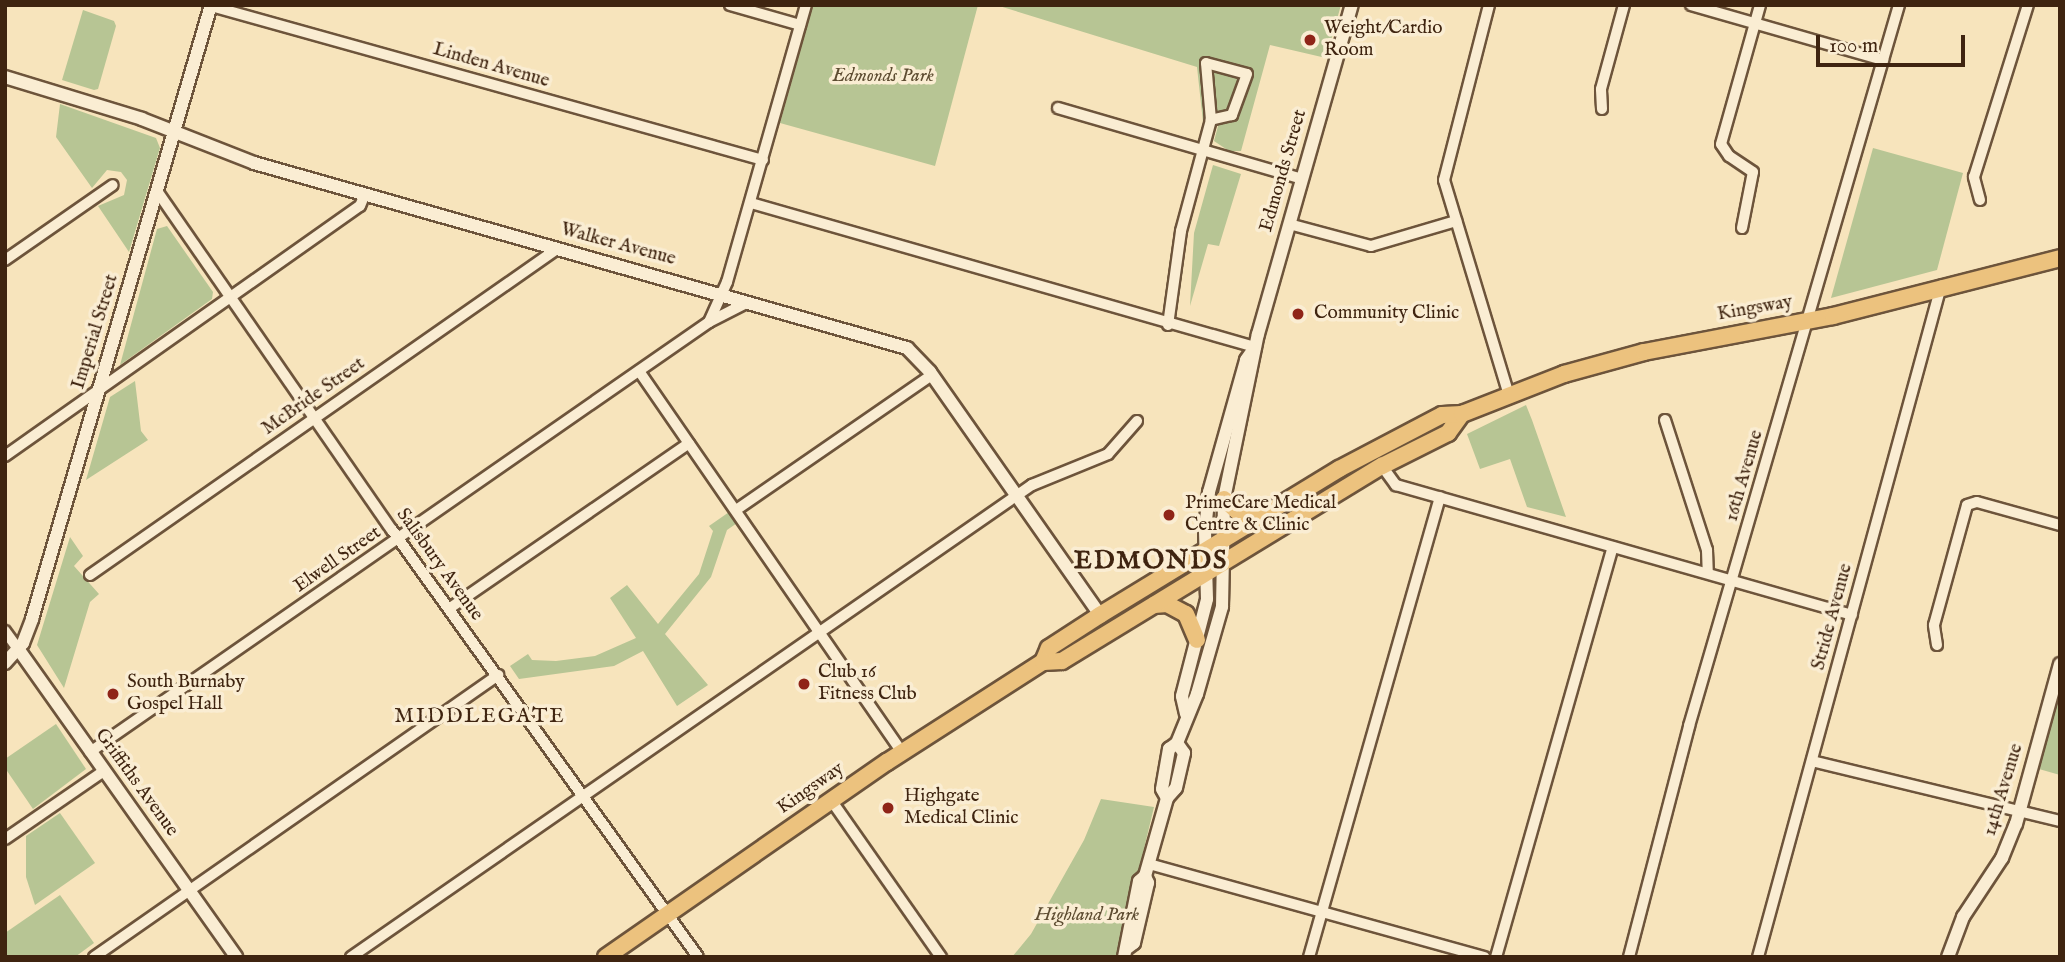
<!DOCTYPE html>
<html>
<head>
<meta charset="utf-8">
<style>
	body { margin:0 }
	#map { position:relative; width:2065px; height:962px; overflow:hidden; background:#f7e4bc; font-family:"IM FELL English",serif }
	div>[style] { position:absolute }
	.green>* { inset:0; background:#b7c594 }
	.roads { filter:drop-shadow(2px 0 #6d543b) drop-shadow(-2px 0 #6d543b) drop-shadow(0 2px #6d543b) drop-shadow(0 -2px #6d543b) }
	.minor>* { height:10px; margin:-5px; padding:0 5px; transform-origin:5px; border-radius:5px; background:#faedd3 }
	.tertiary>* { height:12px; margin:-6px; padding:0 6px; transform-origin:6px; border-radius:6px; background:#faedd3 }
	.primary>* { height:16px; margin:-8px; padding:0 8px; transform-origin:8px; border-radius:8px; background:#ecc27e }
	.dots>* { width:19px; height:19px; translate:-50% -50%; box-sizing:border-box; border:4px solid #faedd3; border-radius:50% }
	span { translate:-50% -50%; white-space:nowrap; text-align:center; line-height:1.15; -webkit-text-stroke:7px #faedd3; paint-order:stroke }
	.poi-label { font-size:19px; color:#3f2410 }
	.left { translate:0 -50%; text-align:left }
	.street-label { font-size:19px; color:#3f2410 }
	.park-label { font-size:19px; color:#5d4c31; font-style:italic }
	.neighbourhood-label { font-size:21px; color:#3f2410; letter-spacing:2px }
	.district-label { font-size:26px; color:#3f2410; font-weight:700; letter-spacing:2px }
	.frame { position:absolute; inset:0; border:7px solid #3f2410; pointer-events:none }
	.scale { position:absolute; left:1816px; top:35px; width:149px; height:32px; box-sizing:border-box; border:4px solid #3f2410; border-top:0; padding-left:9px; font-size:21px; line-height:24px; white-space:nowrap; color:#3f2410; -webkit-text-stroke:5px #faedd3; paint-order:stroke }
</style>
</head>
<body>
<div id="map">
	<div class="green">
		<div style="clip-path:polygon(813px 5px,978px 5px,935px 166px,780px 123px)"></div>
		<div style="clip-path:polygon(996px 5px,1341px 5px,1326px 58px,1270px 45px,1241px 151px,1229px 151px,1214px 141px,1218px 126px,1203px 122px,1197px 67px)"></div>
		<div style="clip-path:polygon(83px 10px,114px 21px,116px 26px,98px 89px,94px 90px,62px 80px)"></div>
		<div style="clip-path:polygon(60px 104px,156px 138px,160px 148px,129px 252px,98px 206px,124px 195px,127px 180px,121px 172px,107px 170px,92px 188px,56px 137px)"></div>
		<div style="clip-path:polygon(1873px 148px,1963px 173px,1937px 270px,1831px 298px)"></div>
		<div style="clip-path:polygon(1213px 165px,1241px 174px,1219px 246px,1208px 244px,1190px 306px,1194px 233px)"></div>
		<div style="clip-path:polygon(167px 226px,213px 292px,212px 299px,120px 365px,157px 229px)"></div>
		<div style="clip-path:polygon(135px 381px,141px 431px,148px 440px,86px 480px,110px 397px)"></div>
		<div style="clip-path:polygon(1526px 405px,1532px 420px,1566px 517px,1527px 507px,1510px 459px,1480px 469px,1467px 434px)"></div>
		<div style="clip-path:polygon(732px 510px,740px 521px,727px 530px,711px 577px,665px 634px,708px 685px,677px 706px,643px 651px,614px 666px,519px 679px,510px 666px,528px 654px,532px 660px,556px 661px,595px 656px,636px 638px,610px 598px,627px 585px,658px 624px,699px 574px,713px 531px,709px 526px)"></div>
		<div style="clip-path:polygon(70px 537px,83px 556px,74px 566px,99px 594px,90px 602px,64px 688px,37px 645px)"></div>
		<div style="clip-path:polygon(2060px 693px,2060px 775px,2039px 769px)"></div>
		<div style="clip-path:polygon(56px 724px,86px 769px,33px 809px,5px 768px,5px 759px)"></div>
		<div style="clip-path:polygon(1101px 799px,1154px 807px,1118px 957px,1012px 957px,1031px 934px,1084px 840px)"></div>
		<div style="clip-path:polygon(60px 813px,95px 863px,35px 905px,26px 877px,26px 836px)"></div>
		<div style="clip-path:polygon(60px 895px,94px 943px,75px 957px,5px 957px,5px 933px)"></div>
	</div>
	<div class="roads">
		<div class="minor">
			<div style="left:730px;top:5px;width:73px;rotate:15.9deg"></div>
			<div style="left:1489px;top:5px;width:181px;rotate:104.4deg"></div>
			<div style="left:1444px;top:180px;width:225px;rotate:73.2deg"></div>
			<div style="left:1691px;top:5px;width:200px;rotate:16deg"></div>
			<div style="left:211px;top:6px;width:573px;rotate:15.59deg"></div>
			<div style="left:1058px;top:108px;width:254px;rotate:16.2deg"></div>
			<div style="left:1602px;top:109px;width:20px;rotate:-93deg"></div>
			<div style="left:1601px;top:89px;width:87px;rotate:-74.7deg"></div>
			<div style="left:157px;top:191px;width:412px;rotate:55.3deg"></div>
			<div style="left:392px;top:530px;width:525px;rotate:54.37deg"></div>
			<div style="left:1980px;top:200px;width:24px;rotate:-105deg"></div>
			<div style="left:1974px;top:177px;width:180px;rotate:-72.6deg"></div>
			<div style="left:751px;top:203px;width:524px;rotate:15.95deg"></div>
			<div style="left:1289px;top:224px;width:85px;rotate:15deg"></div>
			<div style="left:1371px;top:246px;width:89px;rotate:-16.4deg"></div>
			<div style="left:1742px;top:228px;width:57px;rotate:-78.9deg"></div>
			<div style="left:1753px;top:172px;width:29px;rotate:-146deg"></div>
			<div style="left:1729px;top:156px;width:14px;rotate:-124deg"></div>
			<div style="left:1721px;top:144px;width:144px;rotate:-74.3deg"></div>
			<div style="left:5px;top:260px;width:131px;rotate:-34.8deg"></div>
			<div style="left:709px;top:322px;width:44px;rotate:-27.1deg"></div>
			<div style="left:1168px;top:325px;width:95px;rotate:-82.1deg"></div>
			<div style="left:1181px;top:231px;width:115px;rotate:-74.9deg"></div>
			<div style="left:1211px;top:120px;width:57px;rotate:-95deg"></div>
			<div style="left:1206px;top:63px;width:42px;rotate:15deg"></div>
			<div style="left:1247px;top:74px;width:44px;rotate:110.1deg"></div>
			<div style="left:1232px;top:115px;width:22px;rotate:167deg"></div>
			<div style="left:639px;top:371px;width:463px;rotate:55.4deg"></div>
			<div style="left:1665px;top:420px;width:137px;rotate:72.1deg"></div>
			<div style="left:1707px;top:550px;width:23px;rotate:88deg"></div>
			<div style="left:5px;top:456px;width:434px;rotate:-35.2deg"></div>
			<div style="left:360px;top:206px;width:11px;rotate:-68deg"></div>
			<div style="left:1382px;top:466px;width:24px;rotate:54deg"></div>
			<div style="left:1396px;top:485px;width:474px;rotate:15.9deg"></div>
			<div style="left:736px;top:510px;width:238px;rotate:-34.6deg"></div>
			<div style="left:90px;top:575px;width:570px;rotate:-34.92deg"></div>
			<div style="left:450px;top:608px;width:290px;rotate:-34.6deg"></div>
			<div style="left:5px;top:631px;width:24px;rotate:54deg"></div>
			<div style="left:1937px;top:645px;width:20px;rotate:-99deg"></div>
			<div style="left:1934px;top:625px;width:124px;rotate:-74.6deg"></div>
			<div style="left:1967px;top:505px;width:10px;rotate:-17deg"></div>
			<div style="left:1977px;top:502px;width:86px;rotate:15.5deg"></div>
			<div style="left:90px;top:752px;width:754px;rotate:-34.79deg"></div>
			<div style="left:709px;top:322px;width:44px;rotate:-65.8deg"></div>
			<div style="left:727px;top:282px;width:288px;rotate:-74.1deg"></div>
			<div style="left:1812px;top:761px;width:255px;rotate:13.6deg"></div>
			<div style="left:831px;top:800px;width:192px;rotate:55deg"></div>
			<div style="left:5px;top:839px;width:120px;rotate:-34.5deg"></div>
			<div style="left:1149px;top:864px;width:348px;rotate:15.5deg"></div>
			<div style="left:94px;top:957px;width:493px;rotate:-34.9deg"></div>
			<div style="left:351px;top:957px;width:829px;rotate:-34.73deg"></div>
			<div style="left:1032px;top:485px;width:82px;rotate:-22.2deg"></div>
			<div style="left:1108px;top:454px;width:44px;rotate:-48.7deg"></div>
			<div style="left:1309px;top:957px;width:478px;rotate:-74.1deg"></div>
			<div style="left:1496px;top:957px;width:426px;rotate:-74.1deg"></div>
			<div style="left:1629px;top:957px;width:239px;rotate:-75.4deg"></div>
			<div style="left:1689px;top:726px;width:751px;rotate:-73.76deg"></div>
			<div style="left:1758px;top:957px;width:696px;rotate:-74.74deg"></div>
		</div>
		<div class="tertiary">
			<div style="left:5px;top:77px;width:143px;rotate:17deg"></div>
			<div style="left:142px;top:119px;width:120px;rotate:21.4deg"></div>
			<div style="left:254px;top:163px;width:679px;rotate:15.82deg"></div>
			<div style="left:907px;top:348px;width:33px;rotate:46deg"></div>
			<div style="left:930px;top:372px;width:297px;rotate:55deg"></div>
			<div style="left:19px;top:650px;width:376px;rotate:54.7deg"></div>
			<div style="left:5px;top:663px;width:27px;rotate:-48deg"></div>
			<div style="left:23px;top:643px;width:26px;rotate:-69deg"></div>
			<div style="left:32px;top:619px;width:640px;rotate:-73.75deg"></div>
			<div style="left:1186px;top:714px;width:18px;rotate:-103deg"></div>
			<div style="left:1182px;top:696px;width:100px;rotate:-75.5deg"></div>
			<div style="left:1207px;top:599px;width:69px;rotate:-91.7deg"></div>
			<div style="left:1205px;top:530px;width:38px;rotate:-84deg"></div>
			<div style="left:1209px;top:492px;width:137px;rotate:-74.3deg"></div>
			<div style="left:1246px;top:360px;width:16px;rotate:-55deg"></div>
			<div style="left:1167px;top:798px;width:10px;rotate:-119deg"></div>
			<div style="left:1162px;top:789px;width:41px;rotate:-80.1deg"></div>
			<div style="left:1169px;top:749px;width:10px;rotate:-37deg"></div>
			<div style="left:1177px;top:743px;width:53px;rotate:-67.8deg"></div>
			<div style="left:1197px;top:694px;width:91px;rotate:-74deg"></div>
			<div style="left:1222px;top:607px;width:108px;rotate:-88.9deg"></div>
			<div style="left:1224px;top:499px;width:168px;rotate:-78.4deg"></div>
			<div style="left:1258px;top:334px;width:342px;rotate:-74.1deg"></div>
			<div style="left:1126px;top:949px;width:10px;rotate:-37deg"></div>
			<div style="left:1134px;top:943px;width:62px;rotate:-76.9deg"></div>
			<div style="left:1148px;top:883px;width:8px;rotate:-113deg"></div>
			<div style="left:1124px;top:957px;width:77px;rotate:-78.8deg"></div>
			<div style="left:1139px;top:881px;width:8px;rotate:-40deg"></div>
			<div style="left:1145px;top:876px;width:81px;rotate:-74.2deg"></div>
			<div style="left:1167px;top:798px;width:13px;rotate:-48deg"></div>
			<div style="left:1176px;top:788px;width:36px;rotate:-77deg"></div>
			<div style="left:1184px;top:753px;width:12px;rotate:-125deg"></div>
			<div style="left:1948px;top:957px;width:43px;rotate:-69.4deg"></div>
			<div style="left:1963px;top:917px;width:71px;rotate:-56.5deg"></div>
			<div style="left:2002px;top:858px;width:37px;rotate:-68deg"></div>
			<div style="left:2016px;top:824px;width:166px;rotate:-74.6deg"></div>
		</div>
		<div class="primary">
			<div style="left:1224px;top:499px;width:18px;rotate:43deg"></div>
			<div style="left:1237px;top:511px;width:25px;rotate:18deg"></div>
			<div style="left:1154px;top:605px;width:13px;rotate:-4deg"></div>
			<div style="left:1167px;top:604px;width:21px;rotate:28deg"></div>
			<div style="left:1186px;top:614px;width:28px;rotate:67deg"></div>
			<div style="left:1043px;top:662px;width:19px;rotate:-3deg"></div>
			<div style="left:1062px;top:661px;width:375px;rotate:-31.4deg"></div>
			<div style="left:1382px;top:466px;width:74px;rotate:-26.6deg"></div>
			<div style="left:1448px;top:433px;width:24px;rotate:-54deg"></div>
			<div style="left:606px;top:957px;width:342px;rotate:-34.8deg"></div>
			<div style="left:887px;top:762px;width:185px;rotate:-32.7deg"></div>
			<div style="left:1043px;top:662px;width:15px;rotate:-67deg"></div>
			<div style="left:1049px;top:648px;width:61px;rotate:-32.9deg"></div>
			<div style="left:1100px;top:615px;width:280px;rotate:-31.4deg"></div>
			<div style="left:1339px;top:469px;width:116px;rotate:-27.7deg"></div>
			<div style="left:1442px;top:415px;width:20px;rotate:-3deg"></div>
			<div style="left:1462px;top:414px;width:110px;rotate:-21.4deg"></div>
			<div style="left:1564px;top:374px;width:83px;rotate:-15.4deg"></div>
			<div style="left:1644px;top:352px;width:192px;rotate:-10.8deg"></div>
			<div style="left:1833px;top:316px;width:234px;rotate:-14.3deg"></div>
		</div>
	</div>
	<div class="dots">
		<div style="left:1310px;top:40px;background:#8f2418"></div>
		<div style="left:1298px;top:314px;background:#8f2418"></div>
		<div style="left:1169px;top:515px;background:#8f2418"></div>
		<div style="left:804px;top:684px;background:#8f2418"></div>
		<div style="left:113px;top:694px;background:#8f2418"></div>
		<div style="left:888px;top:808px;background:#8f2418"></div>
	</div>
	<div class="poi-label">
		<span class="left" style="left:1324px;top:40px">Weight/Cardio<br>Room</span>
		<span class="left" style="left:1314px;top:314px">Community Clinic</span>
		<span class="left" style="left:1185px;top:515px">PrimeCare Medical<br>Centre &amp; Clinic</span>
		<span class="left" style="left:818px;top:684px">Club 16<br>Fitness Club</span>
		<span class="left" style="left:127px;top:694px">South Burnaby<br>Gospel Hall</span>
		<span class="left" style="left:904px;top:808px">Highgate<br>Medical Clinic</span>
	</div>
	<div class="street-label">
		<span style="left:491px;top:66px;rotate:16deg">Linden Avenue</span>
		<span style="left:1284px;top:171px;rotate:-74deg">Edmonds Street</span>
		<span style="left:618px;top:245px;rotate:15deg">Walker Avenue</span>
		<span style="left:1755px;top:309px;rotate:-10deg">Kingsway</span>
		<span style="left:96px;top:332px;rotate:-73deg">Imperial Street</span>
		<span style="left:314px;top:397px;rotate:-35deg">McBride Street</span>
		<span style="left:1745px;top:476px;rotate:-74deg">16th Avenue</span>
		<span style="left:338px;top:560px;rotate:-35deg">Elwell Street</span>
		<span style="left:439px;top:565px;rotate:54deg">Salisbury Avenue</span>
		<span style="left:1833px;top:617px;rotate:-75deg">Stride Avenue</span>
		<span style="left:136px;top:783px;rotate:54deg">Griffiths Avenue</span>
		<span style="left:811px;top:789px;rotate:-35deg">Kingsway</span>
		<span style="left:2004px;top:790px;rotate:-73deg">14th Avenue</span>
	</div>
	<div class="park-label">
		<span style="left:883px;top:77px">Edmonds Park</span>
		<span style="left:1087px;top:916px">Highland Park</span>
	</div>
	<div class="neighbourhood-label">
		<span style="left:480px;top:717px">MIDDLEGATE</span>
	</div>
	<div class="district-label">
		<span style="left:1151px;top:561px">EDMONDS</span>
	</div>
	<div class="frame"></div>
	<div class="scale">100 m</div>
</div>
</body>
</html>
